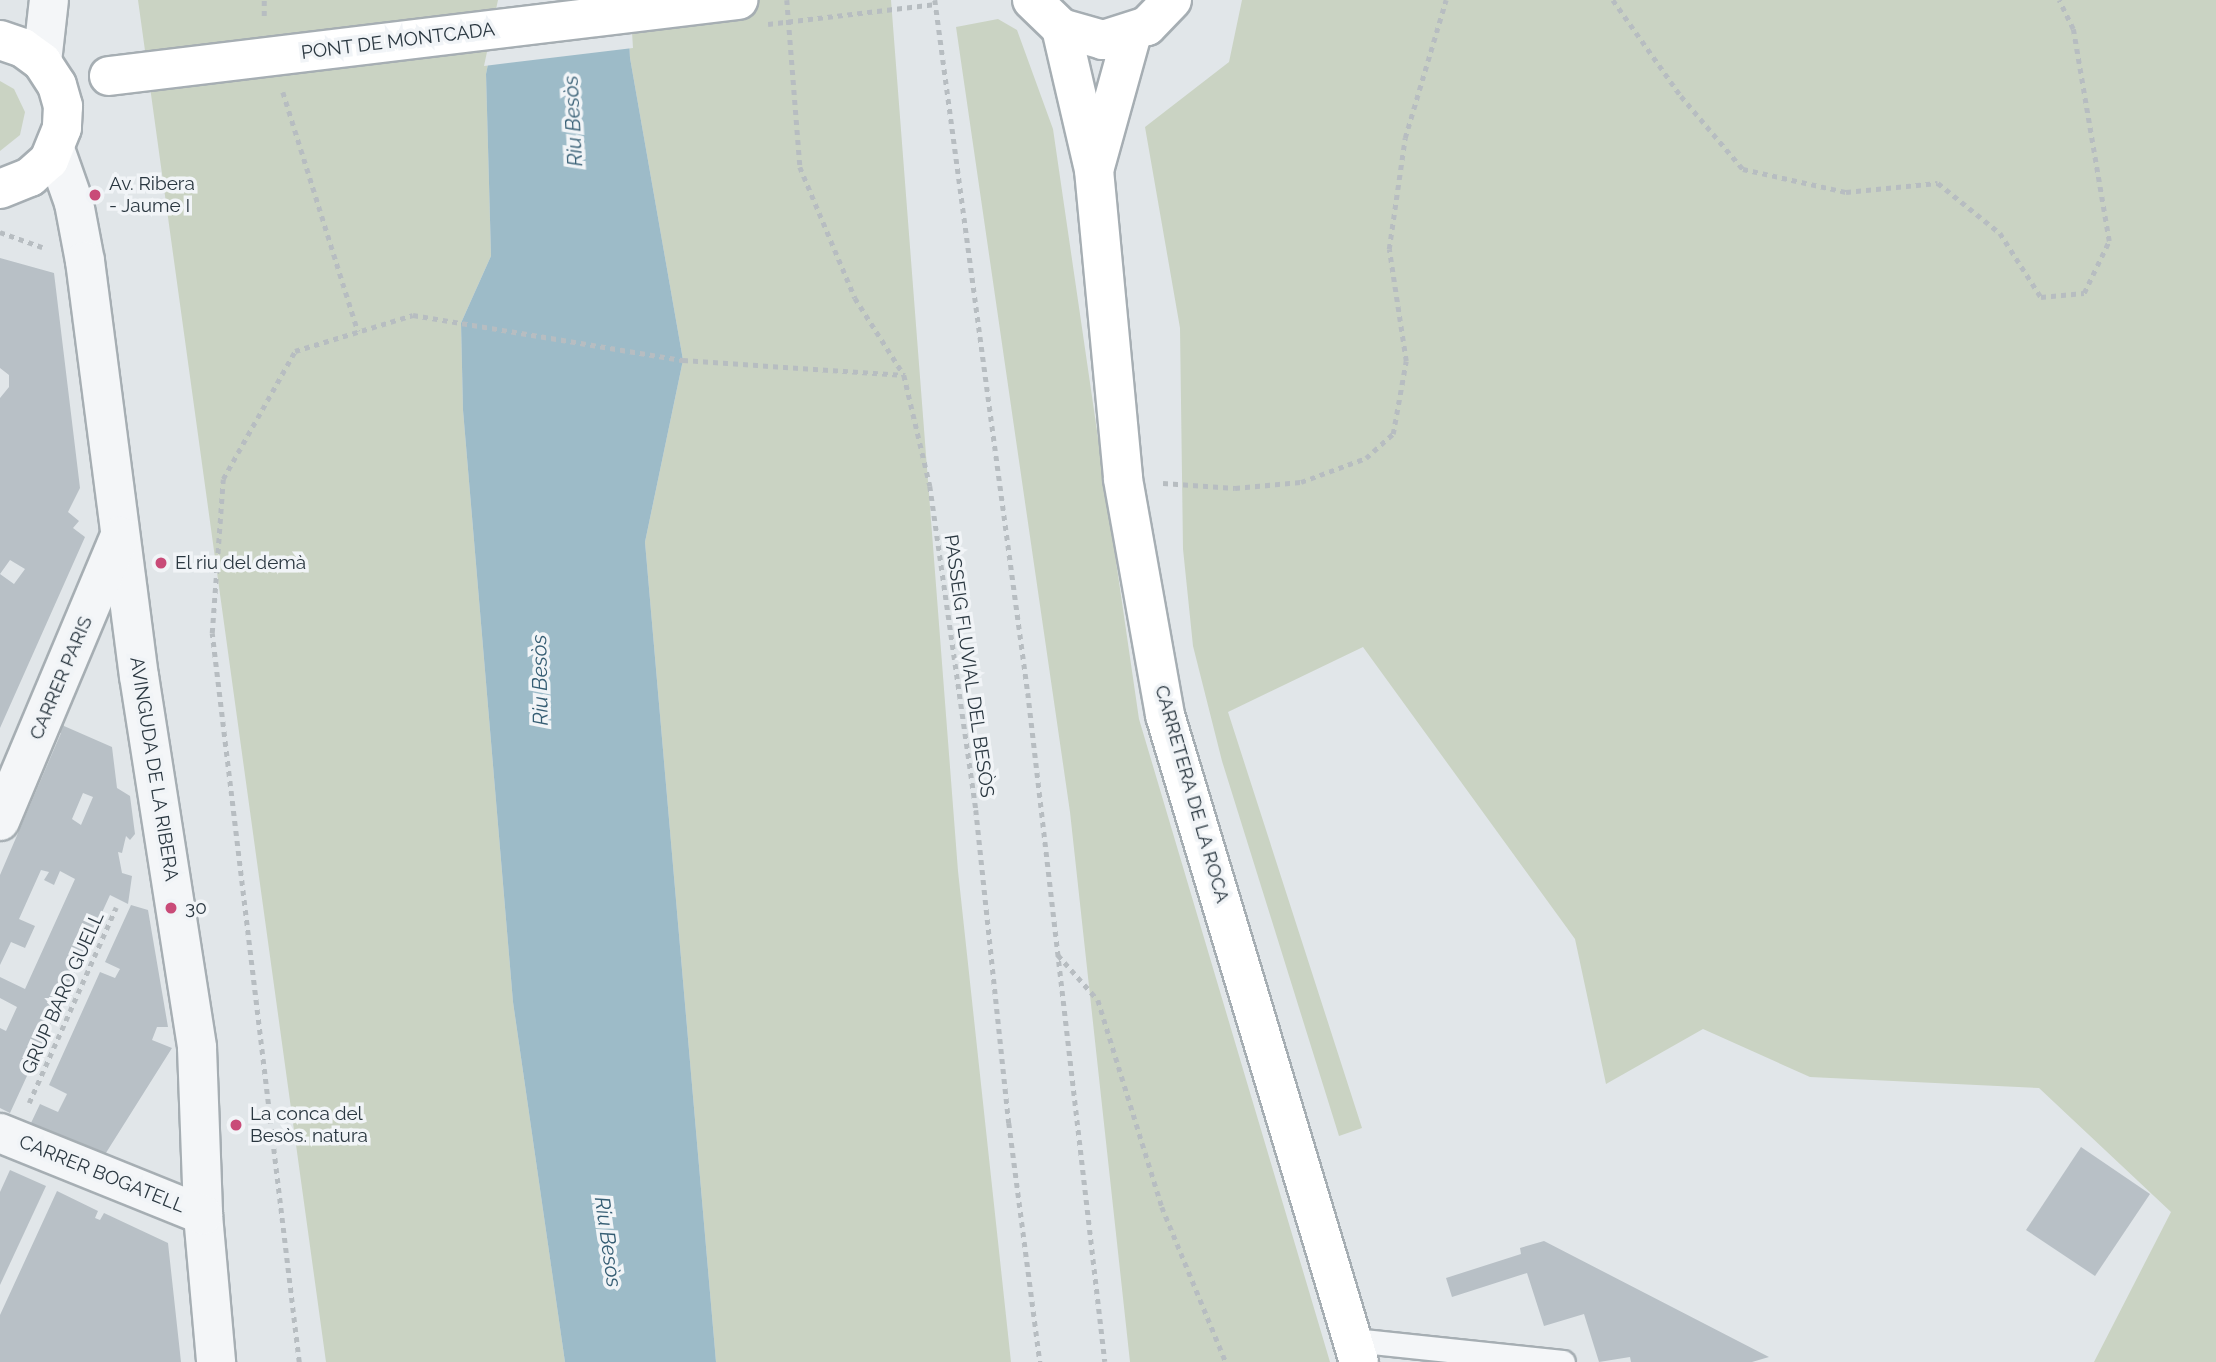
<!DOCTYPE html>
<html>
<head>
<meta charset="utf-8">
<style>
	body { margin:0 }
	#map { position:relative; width:2216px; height:1362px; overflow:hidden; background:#e1e6e9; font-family:Raleway,sans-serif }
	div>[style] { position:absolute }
	.green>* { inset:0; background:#cad3c3 }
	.water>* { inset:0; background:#9dbbc8 }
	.pier>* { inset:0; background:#e1e6e9 }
	.building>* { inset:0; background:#b8c0c6 }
	.path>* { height:4.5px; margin-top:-2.25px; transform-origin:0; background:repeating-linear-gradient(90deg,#b7bdc1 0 5px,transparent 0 10px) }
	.roads { filter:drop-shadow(2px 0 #a6aeb3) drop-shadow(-2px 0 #a6aeb3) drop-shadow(0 2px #a6aeb3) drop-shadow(0 -2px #a6aeb3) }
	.lane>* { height:23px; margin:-11.5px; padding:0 11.5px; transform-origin:11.5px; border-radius:11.5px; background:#f4f6f8 }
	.street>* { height:38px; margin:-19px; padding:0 19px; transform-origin:19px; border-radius:19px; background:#f4f6f8 }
	.secondary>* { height:38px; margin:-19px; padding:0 19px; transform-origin:19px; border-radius:19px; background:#fff }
	.path-bridge>* { height:4.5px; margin-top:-2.25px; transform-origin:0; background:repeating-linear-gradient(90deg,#b7bdc1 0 5px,transparent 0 10px) }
	.bridges { filter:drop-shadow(2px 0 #a6aeb3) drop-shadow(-2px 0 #a6aeb3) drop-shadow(0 2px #a6aeb3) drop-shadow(0 -2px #a6aeb3) }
	.secondary-bridge>* { height:38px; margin:-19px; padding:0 19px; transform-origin:19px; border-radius:19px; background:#fff }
	.dots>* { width:19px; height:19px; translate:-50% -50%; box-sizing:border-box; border:4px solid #f1f4f7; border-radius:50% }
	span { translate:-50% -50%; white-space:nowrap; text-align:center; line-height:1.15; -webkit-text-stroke:7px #f1f4f7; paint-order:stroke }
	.street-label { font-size:19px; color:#2a3740 }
	.poi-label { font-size:19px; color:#2a3740 }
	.left { translate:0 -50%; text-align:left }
	.water-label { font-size:21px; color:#355d73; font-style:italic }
</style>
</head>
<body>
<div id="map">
	<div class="green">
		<div style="clip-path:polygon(138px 0,501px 0,486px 74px,491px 256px,461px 323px,463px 410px,513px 1002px,565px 1362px,326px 1362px)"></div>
		<div style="clip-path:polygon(627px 0,891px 0,958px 871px,1011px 1362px,716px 1362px,645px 542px,683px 360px,630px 58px)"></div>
		<div style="clip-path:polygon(1242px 0,2216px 0,2216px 1362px,2094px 1362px,2171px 1212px,2039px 1088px,1810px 1077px,1703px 1029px,1606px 1084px,1575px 939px,1363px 647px,1228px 712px,1362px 1128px,1339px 1136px,1222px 761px,1193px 646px,1183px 549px,1180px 328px,1145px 127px,1229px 62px)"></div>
		<div style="clip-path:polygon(998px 19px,1017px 30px,1053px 129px,1139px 719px,1330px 1362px,1130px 1362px,1070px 812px,956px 27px)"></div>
		<div style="clip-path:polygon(0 81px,14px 89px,25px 112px,20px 135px,0 151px)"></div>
	</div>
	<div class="water">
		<div style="clip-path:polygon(501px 0,627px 0,630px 58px,683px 360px,645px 542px,716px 1362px,565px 1362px,513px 1002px,463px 410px,461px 323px,491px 256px,486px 74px)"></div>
	</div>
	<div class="pier">
		<div style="clip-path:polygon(498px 0,630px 0,633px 48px,484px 66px)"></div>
	</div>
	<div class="building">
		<div style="clip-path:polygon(0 258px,54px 273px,80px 488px,68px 512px,79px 521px,73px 528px,85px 537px,0 728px,0 574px,14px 584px,25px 569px,10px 560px,0 574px,0 398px,9px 387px,9px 375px,0 368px)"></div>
		<div style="clip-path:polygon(evenodd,61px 718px,64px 726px,112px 747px,117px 788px,130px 796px,135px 834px,130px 840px,126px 836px,122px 853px,118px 852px,122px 873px,132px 876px,128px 904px,110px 895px,10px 1113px,0 1108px,0 1028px,6px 1031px,17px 1007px,0 998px,0 977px,25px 989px,75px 879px,60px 871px,54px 885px,44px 880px,49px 872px,41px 870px,19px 919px,35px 926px,25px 948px,11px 942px,0 965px,0 875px,61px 733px,55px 731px,61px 718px,83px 793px,93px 797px,81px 825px,72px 819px,83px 793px)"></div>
		<div style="clip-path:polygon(131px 905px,148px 910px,168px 1027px,157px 1027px,152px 1040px,172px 1048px,104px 1156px,31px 1123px,40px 1104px,58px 1112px,67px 1094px,49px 1085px,100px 972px,115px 978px,120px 969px,105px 962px)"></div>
		<div style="clip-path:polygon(2081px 1147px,2150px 1194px,2095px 1276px,2026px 1230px)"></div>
		<div style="clip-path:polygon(10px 1170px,46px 1186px,0 1285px,0 1192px)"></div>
		<div style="clip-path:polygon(57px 1191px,98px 1211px,95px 1218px,100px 1220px,104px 1213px,168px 1243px,181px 1362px,0 1362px,0 1315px)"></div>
		<div style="clip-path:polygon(1544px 1241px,1769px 1357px,1752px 1362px,1631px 1362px,1630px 1357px,1599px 1362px,1584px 1314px,1544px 1326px,1527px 1273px,1452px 1297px,1446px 1278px,1521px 1254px,1520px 1248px)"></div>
	</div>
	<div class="path">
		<div style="left:787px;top:0;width:168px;rotate:85.5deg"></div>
		<div style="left:800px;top:167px;width:142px;rotate:67.2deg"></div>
		<div style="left:855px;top:298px;width:91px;rotate:57.5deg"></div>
		<div style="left:904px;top:375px;width:114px;rotate:76.8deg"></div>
		<div style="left:930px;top:486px;width:327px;rotate:81.9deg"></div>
		<div style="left:976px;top:810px;width:315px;rotate:84deg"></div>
		<div style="left:1009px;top:1123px;width:241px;rotate:82.6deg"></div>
		<div style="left:935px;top:0;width:699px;rotate:82.36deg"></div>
		<div style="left:1028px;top:693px;width:673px;rotate:83.43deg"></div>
		<div style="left:1613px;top:0;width:118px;rotate:54.7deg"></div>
		<div style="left:1681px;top:96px;width:96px;rotate:49.7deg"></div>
		<div style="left:1743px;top:169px;width:106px;rotate:12.6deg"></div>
		<div style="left:1846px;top:192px;width:92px;rotate:-5.6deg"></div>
		<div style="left:1938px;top:183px;width:80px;rotate:38.9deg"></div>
		<div style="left:2000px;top:233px;width:76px;rotate:57.4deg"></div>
		<div style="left:2041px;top:297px;width:43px;rotate:-5.3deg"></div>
		<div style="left:2084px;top:293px;width:58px;rotate:-64.3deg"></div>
		<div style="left:2109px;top:241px;width:215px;rotate:-99.6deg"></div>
		<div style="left:2073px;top:29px;width:32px;rotate:-116deg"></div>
		<div style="left:264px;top:16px;width:16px;rotate:-90deg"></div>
		<div style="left:283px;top:92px;width:251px;rotate:72.6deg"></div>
		<div style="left:0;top:232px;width:45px;rotate:19.7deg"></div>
		<div style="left:1163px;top:483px;width:72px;rotate:4deg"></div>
		<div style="left:1235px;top:488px;width:66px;rotate:-5.2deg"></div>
		<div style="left:1301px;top:482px;width:69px;rotate:-20.3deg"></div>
		<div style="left:1366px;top:458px;width:36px;rotate:-42deg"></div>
		<div style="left:1393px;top:434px;width:74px;rotate:-79.9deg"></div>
		<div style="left:1406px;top:361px;width:113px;rotate:-98.6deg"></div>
		<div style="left:1389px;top:249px;width:112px;rotate:-81.8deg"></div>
		<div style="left:1405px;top:138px;width:144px;rotate:-73.5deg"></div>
		<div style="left:1058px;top:955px;width:60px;rotate:48.4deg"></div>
		<div style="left:1098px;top:1000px;width:217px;rotate:72.8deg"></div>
		<div style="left:1162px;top:1207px;width:168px;rotate:67.6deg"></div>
		<div style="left:29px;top:1103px;width:214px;rotate:-66deg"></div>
		<div style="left:299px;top:1362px;width:734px;rotate:-96.81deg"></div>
		<div style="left:212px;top:633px;width:154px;rotate:-85.9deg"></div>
		<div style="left:223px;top:479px;width:147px;rotate:-60.6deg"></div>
		<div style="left:295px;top:351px;width:123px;rotate:-17deg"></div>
		<div style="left:413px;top:315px;width:274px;rotate:9.5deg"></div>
		<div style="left:683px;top:360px;width:222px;rotate:3.9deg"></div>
	</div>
	<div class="roads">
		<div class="lane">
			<div style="left:1353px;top:1340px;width:211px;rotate:6deg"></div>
		</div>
		<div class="street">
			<div style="left:42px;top:62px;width:62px;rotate:-83.6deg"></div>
			<div style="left:55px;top:149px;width:57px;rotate:70.6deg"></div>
			<div style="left:74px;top:203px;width:59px;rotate:79.3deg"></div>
			<div style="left:85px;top:261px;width:418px;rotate:82.6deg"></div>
			<div style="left:139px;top:676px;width:376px;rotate:81.1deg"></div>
			<div style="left:197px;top:1048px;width:167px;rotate:87.9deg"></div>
			<div style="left:203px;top:1215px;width:148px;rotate:84.9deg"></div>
			<div style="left:0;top:821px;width:309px;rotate:-67.2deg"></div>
			<div style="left:0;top:1133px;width:219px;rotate:22deg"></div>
		</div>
		<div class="secondary">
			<div style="left:1032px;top:0;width:40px;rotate:44deg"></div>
			<div style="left:1061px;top:28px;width:44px;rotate:15.9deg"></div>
			<div style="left:1103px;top:40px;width:46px;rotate:-17.7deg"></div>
			<div style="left:1147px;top:26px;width:36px;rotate:-46deg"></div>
			<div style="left:1061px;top:28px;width:146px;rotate:76.9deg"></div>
			<div style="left:1094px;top:170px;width:310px;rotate:84.6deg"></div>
			<div style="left:1123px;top:479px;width:240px;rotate:79.9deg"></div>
			<div style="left:1165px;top:715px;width:675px;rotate:73.31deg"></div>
			<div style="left:0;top:40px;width:24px;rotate:19deg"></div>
			<div style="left:23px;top:48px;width:24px;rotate:36deg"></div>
			<div style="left:42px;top:62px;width:27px;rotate:57deg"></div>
			<div style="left:57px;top:85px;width:22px;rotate:74deg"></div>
			<div style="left:63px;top:106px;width:22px;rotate:93deg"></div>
			<div style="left:62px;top:128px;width:35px;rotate:112deg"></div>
			<div style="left:49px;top:160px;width:25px;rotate:138deg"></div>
			<div style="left:30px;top:177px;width:32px;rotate:158deg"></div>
			<div style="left:1095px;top:167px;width:138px;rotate:-74.5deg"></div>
		</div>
	</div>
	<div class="path-bridge">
		<div style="left:768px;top:24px;width:169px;rotate:-6.8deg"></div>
	</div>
	<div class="bridges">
		<div class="secondary-bridge">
			<div style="left:109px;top:76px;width:634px;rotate:-6.89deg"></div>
		</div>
	</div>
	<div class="dots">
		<div style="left:95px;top:195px;background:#c94b78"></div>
		<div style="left:161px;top:563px;background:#c94b78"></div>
		<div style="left:171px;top:908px;background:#c94b78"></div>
		<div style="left:236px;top:1125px;background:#c94b78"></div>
	</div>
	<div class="street-label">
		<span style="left:398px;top:41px;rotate:-7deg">PONT DE MONTCADA</span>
		<span style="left:969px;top:666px;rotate:82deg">PASSEIG FLUVIAL DEL BESÒS</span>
		<span style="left:61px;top:678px;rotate:-67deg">CARRER PARIS</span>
		<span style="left:154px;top:769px;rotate:81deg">AVINGUDA DE LA RIBERA</span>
		<span style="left:1192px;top:794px;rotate:74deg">CARRETERA DE LA ROCA</span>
		<span style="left:63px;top:993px;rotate:-66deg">GRUP BARO GUELL</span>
		<span style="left:102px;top:1174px;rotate:22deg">CARRER BOGATELL</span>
	</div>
	<div class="poi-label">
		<span class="left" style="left:109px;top:195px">Av. Ribera<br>- Jaume I</span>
		<span class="left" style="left:175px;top:563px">El riu del demà</span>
		<span class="left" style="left:185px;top:908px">30</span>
		<span class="left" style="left:250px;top:1125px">La conca del<br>Besòs. natura</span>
	</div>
	<div class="water-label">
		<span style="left:573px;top:121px;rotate:-93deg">Riu Besòs</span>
		<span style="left:540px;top:680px;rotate:-91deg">Riu Besòs</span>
		<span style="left:608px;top:1242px;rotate:82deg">Riu Besòs</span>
	</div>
</div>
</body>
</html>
